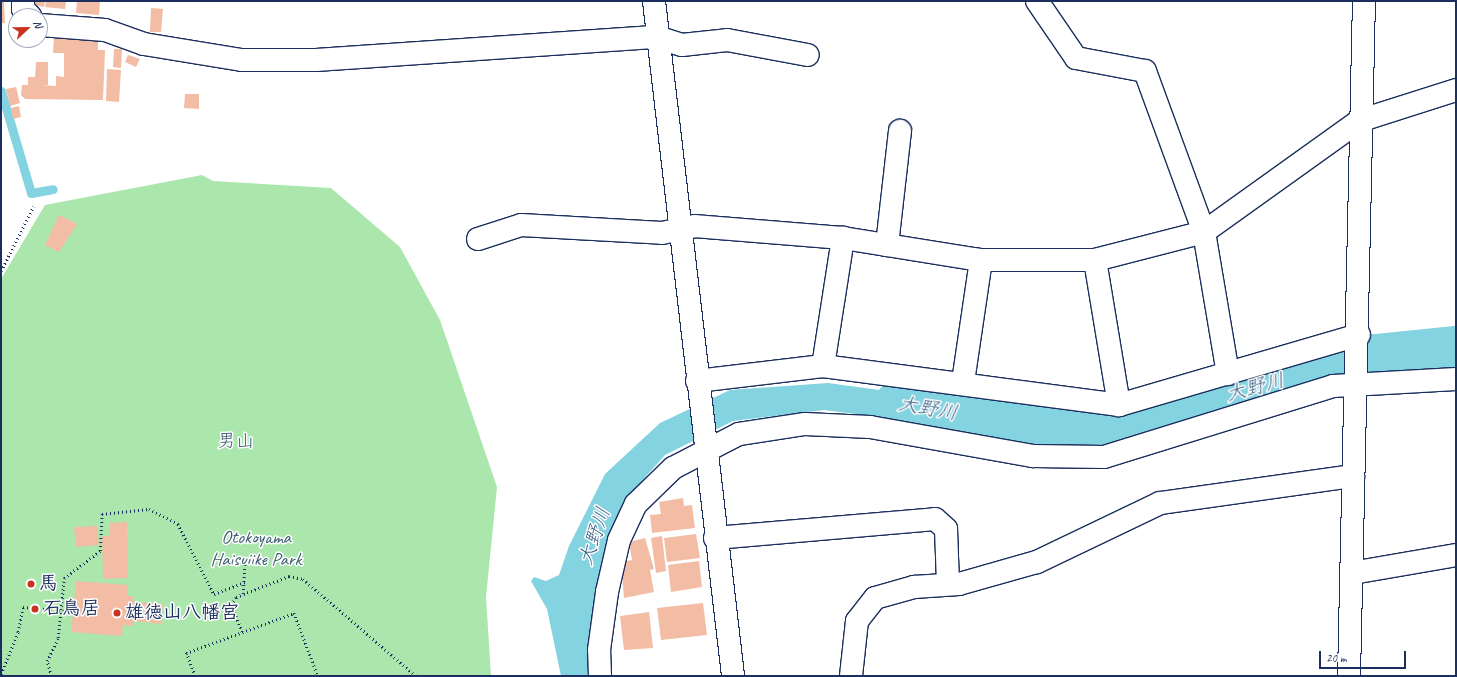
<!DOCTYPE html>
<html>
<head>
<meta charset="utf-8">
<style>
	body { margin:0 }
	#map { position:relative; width:1457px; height:677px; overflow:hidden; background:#fff; font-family:Caveat,"Klee One",sans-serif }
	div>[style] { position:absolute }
	.green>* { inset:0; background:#abe7ad }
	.water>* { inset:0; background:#84d3e0 }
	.stream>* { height:9px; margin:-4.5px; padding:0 4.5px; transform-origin:4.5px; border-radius:4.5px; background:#84d3e0 }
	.river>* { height:52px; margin:-26px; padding:0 26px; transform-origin:26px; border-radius:26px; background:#84d3e0 }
	.building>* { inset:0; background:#f2bda4 }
	.path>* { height:2.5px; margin-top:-1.25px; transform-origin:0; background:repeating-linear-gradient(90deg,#1b2f5e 0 1px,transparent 0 4px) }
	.roads { filter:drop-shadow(1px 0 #1b2f5e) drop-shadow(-1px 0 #1b2f5e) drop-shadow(0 1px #1b2f5e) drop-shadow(0 -1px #1b2f5e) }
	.street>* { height:22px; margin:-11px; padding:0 11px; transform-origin:11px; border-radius:11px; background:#fff }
	.dots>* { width:11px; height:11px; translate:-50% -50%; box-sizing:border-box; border:2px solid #fff; border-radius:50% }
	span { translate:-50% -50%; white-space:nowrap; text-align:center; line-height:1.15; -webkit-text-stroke:3px #fff; paint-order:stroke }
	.park-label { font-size:19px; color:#3f5d72 }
	.poi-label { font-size:19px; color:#1b2f5e; font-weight:700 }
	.left { translate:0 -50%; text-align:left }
	.water-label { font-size:20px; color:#3a6085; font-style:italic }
	.frame { position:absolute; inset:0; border:2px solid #1b2f5e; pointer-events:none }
	.north { position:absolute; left:8px; top:8px; width:40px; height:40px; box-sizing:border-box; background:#fff; border:1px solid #a4acbf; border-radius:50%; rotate:68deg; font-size:11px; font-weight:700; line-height:16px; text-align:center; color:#1b2f5e }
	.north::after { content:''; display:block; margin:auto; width:14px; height:18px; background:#c8321e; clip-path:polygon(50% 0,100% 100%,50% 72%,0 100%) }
	.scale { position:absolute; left:1319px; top:651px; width:87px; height:18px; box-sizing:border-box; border:2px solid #1b2f5e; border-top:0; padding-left:5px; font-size:12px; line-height:14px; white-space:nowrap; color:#1b2f5e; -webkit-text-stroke:3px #fff; paint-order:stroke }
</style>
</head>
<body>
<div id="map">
	<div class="green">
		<div style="clip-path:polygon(202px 175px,213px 181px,331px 188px,400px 247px,440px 320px,497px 487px,486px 597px,491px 676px,1px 676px,1px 279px,45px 205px)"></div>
	</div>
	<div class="water">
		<div style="clip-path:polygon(828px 383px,967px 402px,975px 429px,824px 410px,733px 421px,665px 455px,639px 484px,616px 527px,599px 574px,592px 676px,561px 676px,547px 609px,531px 581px,534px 577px,546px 581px,559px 575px,569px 546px,605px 474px,660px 423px,730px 390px)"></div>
	</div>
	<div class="stream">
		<div style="left:1px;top:91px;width:106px;rotate:73.6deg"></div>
		<div style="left:31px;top:193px;width:22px;rotate:-10deg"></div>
	</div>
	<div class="river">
		<div style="left:901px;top:404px;width:174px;rotate:9.6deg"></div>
		<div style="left:1073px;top:433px;width:51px;rotate:-3.4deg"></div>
		<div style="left:1124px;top:430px;width:108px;rotate:-19.4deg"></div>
		<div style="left:1226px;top:394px;width:124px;rotate:-14.5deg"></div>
		<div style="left:1346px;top:363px;width:111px;rotate:-5.7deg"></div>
	</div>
	<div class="building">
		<div style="clip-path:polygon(1px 1px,4px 1px,5px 23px,1px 23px)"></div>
		<div style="clip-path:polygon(33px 1px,45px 1px,44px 7px,33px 5px)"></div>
		<div style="clip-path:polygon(46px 1px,66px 1px,65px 9px,45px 7px)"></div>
		<div style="clip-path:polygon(77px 1px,100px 1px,99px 15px,76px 13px)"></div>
		<div style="clip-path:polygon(151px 8px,163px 9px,161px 32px,150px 32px)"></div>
		<div style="clip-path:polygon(54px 37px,98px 41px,98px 50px,105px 50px,103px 100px,25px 99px,21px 95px,22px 85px,28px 85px,28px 77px,35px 77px,36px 62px,48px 62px,48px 85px,41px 85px,56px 86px,56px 76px,64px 77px,64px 53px,53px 53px)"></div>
		<div style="clip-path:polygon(114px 49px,122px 49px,121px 68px,113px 67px)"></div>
		<div style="clip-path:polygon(128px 55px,140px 59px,136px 67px,125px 62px)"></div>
		<div style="clip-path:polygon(107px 69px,121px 70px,119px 102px,106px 101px)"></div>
		<div style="clip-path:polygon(16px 87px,20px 103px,10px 106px,6px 89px)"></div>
		<div style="clip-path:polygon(185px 94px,199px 94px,199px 109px,184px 108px)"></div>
		<div style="clip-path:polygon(19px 106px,21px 117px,13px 119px,11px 108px)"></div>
		<div style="clip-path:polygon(59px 215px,77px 224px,59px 252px,45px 245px)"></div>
		<div style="clip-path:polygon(683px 498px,684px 506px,692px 505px,695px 528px,652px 533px,650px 515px,661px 514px,659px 502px)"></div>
		<div style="clip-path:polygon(127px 522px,128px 578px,103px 579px,102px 536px,110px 536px,110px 523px)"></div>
		<div style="clip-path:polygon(97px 526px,99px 545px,76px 547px,74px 527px)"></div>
		<div style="clip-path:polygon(696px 534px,700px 558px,667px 562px,664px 538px)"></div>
		<div style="clip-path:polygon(662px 536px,666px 571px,656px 573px,651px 538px)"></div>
		<div style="clip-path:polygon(645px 538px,654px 569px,650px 570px,654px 592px,624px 598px,621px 562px,632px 560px,629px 542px)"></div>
		<div style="clip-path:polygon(699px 561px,702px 587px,671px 592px,668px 565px)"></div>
		<div style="clip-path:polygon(76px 581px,128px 585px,127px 596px,134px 596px,133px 602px,163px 604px,161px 624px,134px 621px,133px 626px,123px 625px,122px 636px,71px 632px)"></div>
		<div style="clip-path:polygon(703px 603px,707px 635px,661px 640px,657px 608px)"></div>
		<div style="clip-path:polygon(649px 612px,653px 648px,624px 650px,620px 616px)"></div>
	</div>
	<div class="path">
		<div style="left:1px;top:271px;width:72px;rotate:-63.4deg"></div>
		<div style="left:243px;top:594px;width:35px;rotate:-87deg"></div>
		<div style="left:242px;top:632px;width:29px;rotate:-112deg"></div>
		<div style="left:231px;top:605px;width:9px;rotate:-58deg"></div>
		<div style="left:236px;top:597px;width:57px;rotate:-21.6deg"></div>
		<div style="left:289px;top:576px;width:14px;rotate:12deg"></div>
		<div style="left:303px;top:579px;width:149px;rotate:40.6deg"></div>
		<div style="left:1px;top:674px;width:45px;rotate:-68deg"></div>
		<div style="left:18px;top:632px;width:25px;rotate:-79deg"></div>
		<div style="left:23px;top:607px;width:42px;rotate:5.4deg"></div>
		<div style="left:51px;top:676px;width:16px;rotate:-105deg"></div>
		<div style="left:47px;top:661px;width:25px;rotate:-64deg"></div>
		<div style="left:58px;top:638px;width:60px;rotate:-84.3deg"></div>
		<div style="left:64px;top:578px;width:45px;rotate:-36.9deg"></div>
		<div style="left:100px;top:551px;width:37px;rotate:-87deg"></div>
		<div style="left:102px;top:514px;width:47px;rotate:-6.1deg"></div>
		<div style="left:149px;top:509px;width:33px;rotate:27deg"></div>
		<div style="left:178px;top:524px;width:79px;rotate:62.8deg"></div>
		<div style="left:214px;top:594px;width:33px;rotate:-21deg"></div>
		<div style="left:195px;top:676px;width:25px;rotate:-111deg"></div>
		<div style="left:186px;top:653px;width:115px;rotate:-20.3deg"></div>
		<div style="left:294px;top:613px;width:67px;rotate:69.1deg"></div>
	</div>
	<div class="roads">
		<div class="street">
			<div style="left:23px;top:1px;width:8px;rotate:90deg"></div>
			<div style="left:23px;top:9px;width:10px;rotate:45deg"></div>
			<div style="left:654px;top:1px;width:680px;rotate:83.32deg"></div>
			<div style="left:1037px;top:1px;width:69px;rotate:55.6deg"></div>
			<div style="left:1076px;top:58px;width:70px;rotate:10.7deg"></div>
			<div style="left:1145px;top:71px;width:171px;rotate:69.9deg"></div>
			<div style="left:1204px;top:232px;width:144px;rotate:80.4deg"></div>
			<div style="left:40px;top:25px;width:65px;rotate:4.4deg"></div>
			<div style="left:105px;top:30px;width:41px;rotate:19.7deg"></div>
			<div style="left:144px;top:44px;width:99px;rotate:9.3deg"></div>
			<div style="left:242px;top:60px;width:74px"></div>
			<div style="left:316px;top:60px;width:342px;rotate:-3.9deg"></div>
			<div style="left:657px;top:37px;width:26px;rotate:18deg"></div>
			<div style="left:682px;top:45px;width:45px;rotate:-6.3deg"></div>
			<div style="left:727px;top:40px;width:82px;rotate:10.5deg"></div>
			<div style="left:478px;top:239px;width:45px;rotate:-18deg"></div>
			<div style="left:521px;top:225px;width:141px;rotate:3.2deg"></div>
			<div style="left:662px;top:233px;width:33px;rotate:-12deg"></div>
			<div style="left:694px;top:226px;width:149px;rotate:4.6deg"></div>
			<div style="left:843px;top:238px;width:140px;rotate:9.1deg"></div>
			<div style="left:981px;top:260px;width:114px"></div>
			<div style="left:1095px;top:260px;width:113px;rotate:-14.4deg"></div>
			<div style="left:1204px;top:232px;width:191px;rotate:-35.6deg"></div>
			<div style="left:1359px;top:121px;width:102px;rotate:-17.7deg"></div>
			<div style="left:887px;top:245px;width:115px;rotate:-83.5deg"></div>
			<div style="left:1095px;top:260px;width:147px;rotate:80.6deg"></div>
			<div style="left:823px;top:366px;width:130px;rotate:-81.1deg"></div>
			<div style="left:697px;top:381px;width:127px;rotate:-6.8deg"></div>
			<div style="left:823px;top:366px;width:299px;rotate:7.5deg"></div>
			<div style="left:1119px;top:405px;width:250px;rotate:-16.3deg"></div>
			<div style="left:963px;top:382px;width:123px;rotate:-81.6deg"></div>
			<div style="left:715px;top:538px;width:221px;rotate:-4.9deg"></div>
			<div style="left:935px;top:519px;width:15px;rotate:42deg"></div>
			<div style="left:946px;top:529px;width:55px;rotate:87.9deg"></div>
			<div style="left:1352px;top:573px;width:106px;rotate:-9.8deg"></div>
			<div style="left:600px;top:676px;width:26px;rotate:-92deg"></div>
			<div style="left:599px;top:650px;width:59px;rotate:-82.1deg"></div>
			<div style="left:607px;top:592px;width:53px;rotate:-77deg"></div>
			<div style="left:619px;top:540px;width:40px;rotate:-65deg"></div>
			<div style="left:636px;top:504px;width:52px;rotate:-44.2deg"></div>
			<div style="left:673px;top:468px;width:74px;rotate:-27.3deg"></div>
			<div style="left:739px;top:434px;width:67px;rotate:-8.6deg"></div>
			<div style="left:805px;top:424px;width:65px;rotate:2.6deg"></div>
			<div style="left:870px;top:427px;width:166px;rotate:10.1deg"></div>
			<div style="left:1033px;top:456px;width:71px;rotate:0.8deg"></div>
			<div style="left:1104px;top:457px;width:240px;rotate:-17.2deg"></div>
			<div style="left:1333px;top:386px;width:123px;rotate:-3.3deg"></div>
			<div style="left:851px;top:676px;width:55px;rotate:-83.8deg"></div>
			<div style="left:857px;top:621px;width:29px;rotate:-52deg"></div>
			<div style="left:875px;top:598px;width:41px;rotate:-15.8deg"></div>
			<div style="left:914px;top:587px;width:45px;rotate:-3.8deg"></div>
			<div style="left:959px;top:584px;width:81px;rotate:-15.8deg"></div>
			<div style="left:1037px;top:562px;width:136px;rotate:-25.6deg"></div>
			<div style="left:1160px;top:503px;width:195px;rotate:-8deg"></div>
			<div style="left:1349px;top:676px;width:675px;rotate:-88.73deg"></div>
		</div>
	</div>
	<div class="dots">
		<div style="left:31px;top:584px;background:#c8321e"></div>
		<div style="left:35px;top:609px;background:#c8321e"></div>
		<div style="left:117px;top:613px;background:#c8321e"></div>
	</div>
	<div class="park-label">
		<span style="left:236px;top:442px">男山</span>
		<span style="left:256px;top:549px">Otokoyama<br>Haisuiike Park</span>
	</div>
	<div class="poi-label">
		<span class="left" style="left:39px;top:584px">馬</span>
		<span class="left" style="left:43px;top:609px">石鳥居</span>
		<span class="left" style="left:125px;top:613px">雄徳山八幡宮</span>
	</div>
	<div class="water-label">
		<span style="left:1255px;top:387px;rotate:-15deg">大野川</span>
		<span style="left:928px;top:408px;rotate:10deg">大野川</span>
		<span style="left:594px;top:536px;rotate:-71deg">大野川</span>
	</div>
	<div class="frame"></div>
	<div class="north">N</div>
	<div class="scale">20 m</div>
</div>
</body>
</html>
